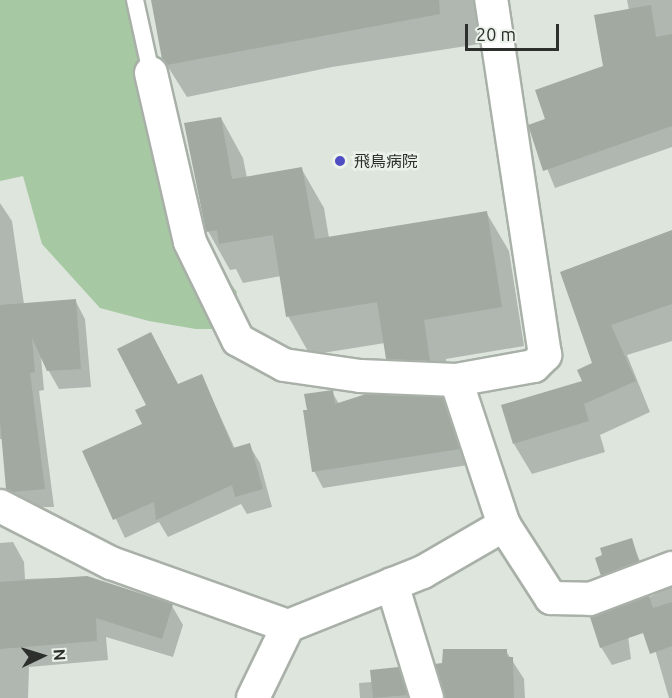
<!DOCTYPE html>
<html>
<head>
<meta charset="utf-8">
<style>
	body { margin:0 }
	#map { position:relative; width:672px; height:698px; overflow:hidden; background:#dde5dd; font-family:Ubuntu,"Noto Sans JP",sans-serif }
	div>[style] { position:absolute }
	.green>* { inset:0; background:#a6c8a2 }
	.shadow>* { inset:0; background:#0003 }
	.building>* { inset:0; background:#a1a9a1 }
	.roads { filter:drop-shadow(2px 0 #a8b0a8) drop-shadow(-2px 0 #a8b0a8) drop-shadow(0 2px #a8b0a8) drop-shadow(0 -2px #a8b0a8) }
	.lane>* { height:16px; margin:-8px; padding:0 8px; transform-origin:8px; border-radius:8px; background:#fff }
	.street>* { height:32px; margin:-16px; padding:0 16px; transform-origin:16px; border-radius:16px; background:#fff }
	.dots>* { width:16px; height:16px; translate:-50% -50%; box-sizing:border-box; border:3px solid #ebf2ea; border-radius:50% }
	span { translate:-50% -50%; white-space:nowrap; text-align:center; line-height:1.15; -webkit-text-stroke:5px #ebf2ea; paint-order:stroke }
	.poi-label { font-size:16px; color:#2c2f2c }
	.left { translate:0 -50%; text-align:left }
	.north { position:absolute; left:12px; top:626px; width:60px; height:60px; -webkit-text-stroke:4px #ebf2ea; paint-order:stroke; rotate:86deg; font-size:16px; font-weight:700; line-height:24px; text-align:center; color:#2c2f2c }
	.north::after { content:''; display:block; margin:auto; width:21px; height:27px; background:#2c2f2c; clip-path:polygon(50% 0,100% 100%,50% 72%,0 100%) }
	.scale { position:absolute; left:465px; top:24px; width:94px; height:27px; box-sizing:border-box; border:3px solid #2c2f2c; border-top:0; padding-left:8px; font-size:18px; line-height:21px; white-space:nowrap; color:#2c2f2c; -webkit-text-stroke:4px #ebf2ea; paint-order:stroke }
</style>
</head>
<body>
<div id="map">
	<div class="green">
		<div style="clip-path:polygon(0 0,132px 0,168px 200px,237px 292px,228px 329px,196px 329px,149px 321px,100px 308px,42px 244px,23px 176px,0 181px)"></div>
	</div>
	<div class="shadow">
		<div style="clip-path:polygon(152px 0,485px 0,492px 42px,332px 67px,187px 97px,163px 59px)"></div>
		<div style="clip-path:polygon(627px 0,672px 0,672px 147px,555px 188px,530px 126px,547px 120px,605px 67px,629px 10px)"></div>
		<div style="clip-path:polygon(221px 118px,243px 158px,247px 178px,301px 168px,324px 208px,329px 238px,486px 212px,509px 251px,524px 346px,446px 359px,451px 400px,442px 399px,468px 465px,323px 488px,314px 471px,308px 411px,332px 392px,339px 404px,410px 398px,387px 359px,385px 343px,310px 355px,288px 316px,281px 276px,243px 283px,236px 269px,230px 270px,208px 231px)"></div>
		<div style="clip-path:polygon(0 203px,12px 221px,24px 304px,75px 300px,85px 319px,91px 387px,59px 389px,41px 357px,44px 390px,39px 391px,54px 507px,18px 507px,7px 489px,3px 439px,0 439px)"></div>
		<div style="clip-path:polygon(672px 231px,672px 341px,627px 355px,650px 412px,600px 435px,605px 452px,532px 474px,514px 444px,584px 382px,594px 364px,562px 272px)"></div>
		<div style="clip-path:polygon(202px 376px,235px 449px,249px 445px,260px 463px,272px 507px,247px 514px,241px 504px,168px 537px,159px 522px,125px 538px,84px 452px,144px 424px,178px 385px)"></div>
		<div style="clip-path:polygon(631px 540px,648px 580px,613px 593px,602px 575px)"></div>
		<div style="clip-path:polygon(13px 542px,24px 562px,25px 579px,87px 577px,172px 606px,183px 625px,173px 657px,106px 637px,108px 660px,29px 667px,28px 698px,0 698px,0 543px)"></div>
		<div style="clip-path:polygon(672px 586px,672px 698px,669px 698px,641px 601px)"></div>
		<div style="clip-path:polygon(627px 628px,631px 659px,612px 665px,601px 647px)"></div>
		<div style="clip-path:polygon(506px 651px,524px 679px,525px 698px,445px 698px)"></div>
		<div style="clip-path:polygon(398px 669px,413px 698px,360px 698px,359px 683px,372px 682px)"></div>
	</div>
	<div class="building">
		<div style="clip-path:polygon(151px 0,439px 0,440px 14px,167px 65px,162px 59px)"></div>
		<div style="clip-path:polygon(651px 5px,656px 37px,672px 34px,672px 126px,543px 171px,528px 125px,545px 119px,535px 90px,603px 66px,594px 15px)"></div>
		<div style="clip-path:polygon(221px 117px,232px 179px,302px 167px,315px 239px,487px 211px,502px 307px,424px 320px,430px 361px,386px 359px,377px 302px,286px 317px,273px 235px,219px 244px,217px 230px,206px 232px,184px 123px)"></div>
		<div style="clip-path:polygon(672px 230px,672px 304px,611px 325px,636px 381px,584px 404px,589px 421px,513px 444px,501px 405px,582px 381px,577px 370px,592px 363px,560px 272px)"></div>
		<div style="clip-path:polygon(76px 299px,81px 369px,47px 371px,32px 338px,35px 372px,30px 373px,45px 489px,12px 492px,6px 489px,0 421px,0 305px)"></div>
		<div style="clip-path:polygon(151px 332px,178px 384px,202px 374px,233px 448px,250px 443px,263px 489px,235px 497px,232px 485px,156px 520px,154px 502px,113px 520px,82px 451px,142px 424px,135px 410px,146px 405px,117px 349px)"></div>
		<div style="clip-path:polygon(333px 390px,335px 404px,366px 394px,443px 397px,460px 449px,312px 472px,303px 410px,307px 410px,304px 394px)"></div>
		<div style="clip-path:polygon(632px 538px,639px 561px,601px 576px,595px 558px,602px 555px,600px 548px)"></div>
		<div style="clip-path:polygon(87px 576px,173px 604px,162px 639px,96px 618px,97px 641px,0 649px,0 582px)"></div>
		<div style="clip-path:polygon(649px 596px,653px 608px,672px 602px,672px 646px,650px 654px,643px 633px,600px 648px,590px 617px)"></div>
		<div style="clip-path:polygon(443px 649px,507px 649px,507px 657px,513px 657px,514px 698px,444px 698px,435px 664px,442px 663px)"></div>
		<div style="clip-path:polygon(399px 667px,407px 695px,373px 698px,370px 670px)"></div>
	</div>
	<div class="roads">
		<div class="lane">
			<div style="left:135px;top:0;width:75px;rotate:77.6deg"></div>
		</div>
		<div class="street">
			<div style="left:151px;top:73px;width:173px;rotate:77deg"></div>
			<div style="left:190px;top:242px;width:109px;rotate:63.9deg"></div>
			<div style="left:238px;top:340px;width:52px;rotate:28.5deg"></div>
			<div style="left:284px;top:365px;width:77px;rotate:8.2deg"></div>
			<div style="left:360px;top:376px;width:96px;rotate:2.4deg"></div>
			<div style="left:456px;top:380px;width:79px;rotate:-10.2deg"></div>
			<div style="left:534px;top:366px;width:16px;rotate:-45deg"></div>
			<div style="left:545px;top:355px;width:359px;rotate:-98.6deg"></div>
			<div style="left:456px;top:380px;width:153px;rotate:71.7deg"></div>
			<div style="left:504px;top:525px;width:87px;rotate:57.2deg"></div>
			<div style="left:551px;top:598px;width:39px;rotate:1deg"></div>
			<div style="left:590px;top:599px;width:88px;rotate:-20.7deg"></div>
			<div style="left:0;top:506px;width:125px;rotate:27.2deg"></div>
			<div style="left:111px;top:563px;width:188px;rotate:19.6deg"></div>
			<div style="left:288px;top:626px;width:145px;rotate:-21.8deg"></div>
			<div style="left:423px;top:572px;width:94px;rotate:-30.1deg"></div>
			<div style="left:392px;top:584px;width:119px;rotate:72.9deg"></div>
			<div style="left:253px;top:698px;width:80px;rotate:-64.1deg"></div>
		</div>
	</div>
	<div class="dots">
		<div style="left:340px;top:161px;background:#4e4dc3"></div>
	</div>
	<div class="poi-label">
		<span class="left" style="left:354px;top:161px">飛鳥病院</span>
	</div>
	<div class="north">N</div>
	<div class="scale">20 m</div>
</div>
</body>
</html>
